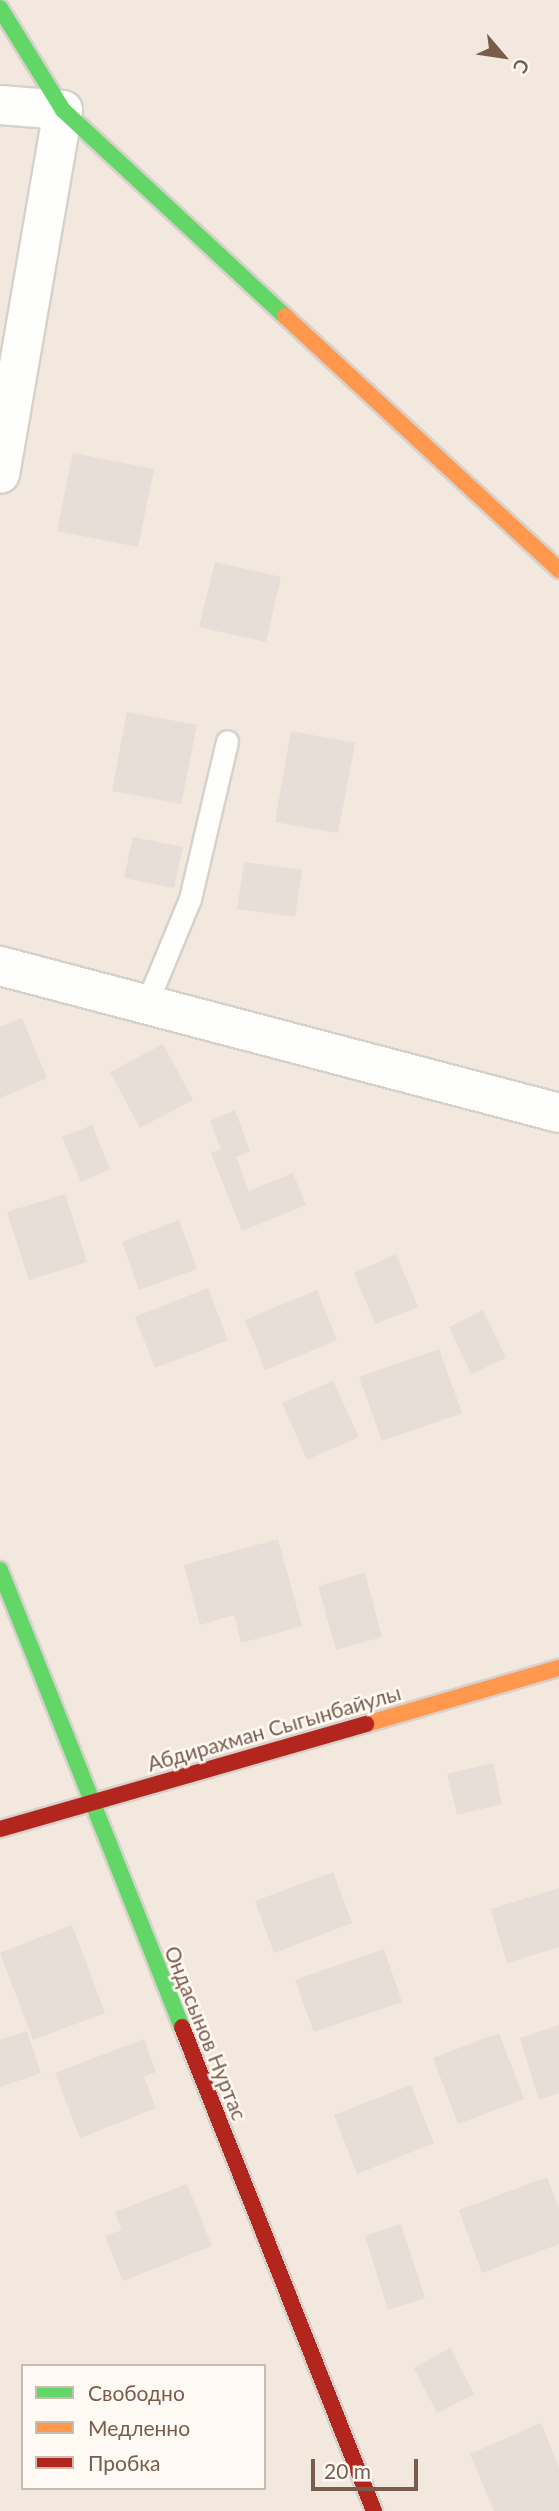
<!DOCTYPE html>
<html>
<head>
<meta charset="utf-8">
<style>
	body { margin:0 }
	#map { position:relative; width:559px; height:2511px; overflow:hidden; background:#f9f5f0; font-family:Lato,sans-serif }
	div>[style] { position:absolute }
	.residential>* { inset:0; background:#f2e8de }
	.building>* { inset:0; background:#e6ded7 }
	.roads { filter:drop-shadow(2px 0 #d7d1cb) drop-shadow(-2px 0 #d7d1cb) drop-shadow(0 2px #d7d1cb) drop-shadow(0 -2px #d7d1cb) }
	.lane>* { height:21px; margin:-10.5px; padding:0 10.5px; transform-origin:10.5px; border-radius:10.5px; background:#fefefd }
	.street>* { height:38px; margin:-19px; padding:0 19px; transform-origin:19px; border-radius:19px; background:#fefefd }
	.fast>* { height:16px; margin:-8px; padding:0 8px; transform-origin:8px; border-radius:8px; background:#63d668 }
	.slow>* { height:16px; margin:-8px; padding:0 8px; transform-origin:8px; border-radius:8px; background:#ff974d }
	.jam>* { height:16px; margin:-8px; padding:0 8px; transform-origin:8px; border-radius:8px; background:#b3261e }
	span { translate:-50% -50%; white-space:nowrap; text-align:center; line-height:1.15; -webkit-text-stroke:5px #fffaf3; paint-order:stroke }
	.street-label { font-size:21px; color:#7a5c4d }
	.legend { position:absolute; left:21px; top:2364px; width:245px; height:126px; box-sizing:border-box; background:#fffaf3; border:2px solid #cabbb1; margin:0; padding:9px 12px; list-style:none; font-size:21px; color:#7a5c4d }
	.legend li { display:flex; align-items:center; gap:14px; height:35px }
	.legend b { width:35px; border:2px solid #cabbb1 }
	.north { position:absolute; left:468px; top:21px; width:70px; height:70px; -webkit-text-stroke:5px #fffaf3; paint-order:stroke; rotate:119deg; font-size:19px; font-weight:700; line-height:28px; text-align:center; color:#7a5c4d }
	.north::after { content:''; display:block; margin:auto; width:24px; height:32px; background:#7a5c4d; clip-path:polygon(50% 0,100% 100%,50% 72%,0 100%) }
	.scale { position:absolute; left:311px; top:2459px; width:107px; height:32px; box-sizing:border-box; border:4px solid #7a5c4d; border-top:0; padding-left:9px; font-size:21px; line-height:24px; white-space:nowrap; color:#7a5c4d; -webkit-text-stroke:5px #fffaf3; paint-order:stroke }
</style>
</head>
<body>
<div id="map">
	<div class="residential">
		<div style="clip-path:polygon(evenodd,0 0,559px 0,559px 2511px,0 2511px,0 0,23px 2366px,264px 2366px,264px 2488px,23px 2488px,23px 2366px)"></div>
	</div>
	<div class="building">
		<div style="clip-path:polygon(73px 453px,154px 469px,138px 547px,57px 531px)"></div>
		<div style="clip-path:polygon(215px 562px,281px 577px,266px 642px,199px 627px)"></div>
		<div style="clip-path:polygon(127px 712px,197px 725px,181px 804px,112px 791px)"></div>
		<div style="clip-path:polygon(291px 731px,355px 743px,338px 833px,275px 822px)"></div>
		<div style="clip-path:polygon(133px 837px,183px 847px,174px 888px,124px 878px)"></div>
		<div style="clip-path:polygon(244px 862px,302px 870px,295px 917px,237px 909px)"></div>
		<div style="clip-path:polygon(22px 1018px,47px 1078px,0 1098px,0 1027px)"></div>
		<div style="clip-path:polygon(163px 1044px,193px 1100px,140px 1128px,110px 1072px)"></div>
		<div style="clip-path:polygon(235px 1110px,250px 1151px,236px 1157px,249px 1191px,293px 1173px,306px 1205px,242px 1231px,211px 1153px,221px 1149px,210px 1121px)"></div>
		<div style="clip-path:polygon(92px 1125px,110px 1169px,81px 1182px,62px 1137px)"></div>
		<div style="clip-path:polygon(65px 1194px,87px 1262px,29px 1280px,7px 1212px)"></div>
		<div style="clip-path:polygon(179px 1220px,197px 1269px,139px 1290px,122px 1242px)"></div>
		<div style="clip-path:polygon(396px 1254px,418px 1307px,375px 1324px,354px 1273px)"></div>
		<div style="clip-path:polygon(208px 1288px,228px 1340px,155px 1368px,135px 1317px)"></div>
		<div style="clip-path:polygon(317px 1290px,337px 1340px,265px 1370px,245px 1320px)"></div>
		<div style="clip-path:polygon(483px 1310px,506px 1358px,471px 1374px,449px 1327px)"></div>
		<div style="clip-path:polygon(439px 1349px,462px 1413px,382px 1441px,359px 1377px)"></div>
		<div style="clip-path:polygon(333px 1381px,359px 1437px,307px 1460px,282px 1403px)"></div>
		<div style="clip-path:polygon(278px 1539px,302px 1626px,241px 1643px,234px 1615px,200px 1625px,184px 1565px)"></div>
		<div style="clip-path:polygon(365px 1573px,382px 1637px,336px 1650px,318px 1586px)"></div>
		<div style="clip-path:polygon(493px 1763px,502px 1804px,457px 1815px,447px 1774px)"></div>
		<div style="clip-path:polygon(333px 1872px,352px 1923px,274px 1953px,255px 1901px)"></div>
		<div style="clip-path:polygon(559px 1888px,559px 1947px,507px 1963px,491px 1909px)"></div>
		<div style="clip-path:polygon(72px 1925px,105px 2013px,33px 2040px,0 1953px)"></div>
		<div style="clip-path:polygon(384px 1949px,402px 2002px,314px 2032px,295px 1980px)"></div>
		<div style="clip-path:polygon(559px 2025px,559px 2093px,539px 2100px,520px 2038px)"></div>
		<div style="clip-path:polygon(27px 2031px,41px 2073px,0 2087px,0 2040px)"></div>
		<div style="clip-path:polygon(499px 2033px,524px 2099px,458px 2124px,433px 2058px)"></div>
		<div style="clip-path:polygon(144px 2039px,156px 2072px,144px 2077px,156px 2108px,80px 2138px,55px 2073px)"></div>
		<div style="clip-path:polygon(411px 2085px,434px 2143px,357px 2174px,334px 2115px)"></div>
		<div style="clip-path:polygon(547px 2177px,559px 2209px,559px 2244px,482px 2273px,459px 2210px)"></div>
		<div style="clip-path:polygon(187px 2184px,212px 2246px,123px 2281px,105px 2236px,122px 2230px,115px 2212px)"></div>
		<div style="clip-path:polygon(401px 2224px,425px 2298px,388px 2310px,365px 2236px)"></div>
		<div style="clip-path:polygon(450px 2348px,474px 2394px,437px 2413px,414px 2368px)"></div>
		<div style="clip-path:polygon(541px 2423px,559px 2467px,559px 2511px,494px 2511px,470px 2454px)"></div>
	</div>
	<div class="roads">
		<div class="lane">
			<div style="left:146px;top:1005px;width:115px;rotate:-67.5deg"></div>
			<div style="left:190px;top:899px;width:162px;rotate:-76.8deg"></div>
		</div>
		<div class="street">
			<div style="left:0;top:105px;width:63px;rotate:4.5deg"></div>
			<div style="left:63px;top:110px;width:369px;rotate:99.8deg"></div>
			<div style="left:0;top:966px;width:578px;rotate:14.73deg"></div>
		</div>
		<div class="fast">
			<div style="left:0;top:8px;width:120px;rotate:58.3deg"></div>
			<div style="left:63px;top:110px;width:303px;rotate:42.9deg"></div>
			<div style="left:0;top:1570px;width:492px;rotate:68.3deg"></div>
		</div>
		<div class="slow">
			<div style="left:285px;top:316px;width:374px;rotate:42.8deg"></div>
			<div style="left:366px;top:1724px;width:201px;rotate:-16.2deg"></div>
		</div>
		<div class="jam">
			<div style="left:0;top:1829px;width:381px;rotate:-16deg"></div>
			<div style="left:182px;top:2027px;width:521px;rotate:68.36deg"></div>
		</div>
	</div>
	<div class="street-label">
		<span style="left:274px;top:1728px;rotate:-16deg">Абдирахман Сыгынбайулы</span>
		<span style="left:206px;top:2033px;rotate:68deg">Ондасынов Нуртас</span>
	</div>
	<ul class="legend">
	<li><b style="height:9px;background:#63d668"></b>Свободно</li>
	<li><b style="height:9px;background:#ff974d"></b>Медленно</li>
	<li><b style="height:9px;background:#b3261e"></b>Пробка</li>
	</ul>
	<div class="north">С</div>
	<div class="scale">20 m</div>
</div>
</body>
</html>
